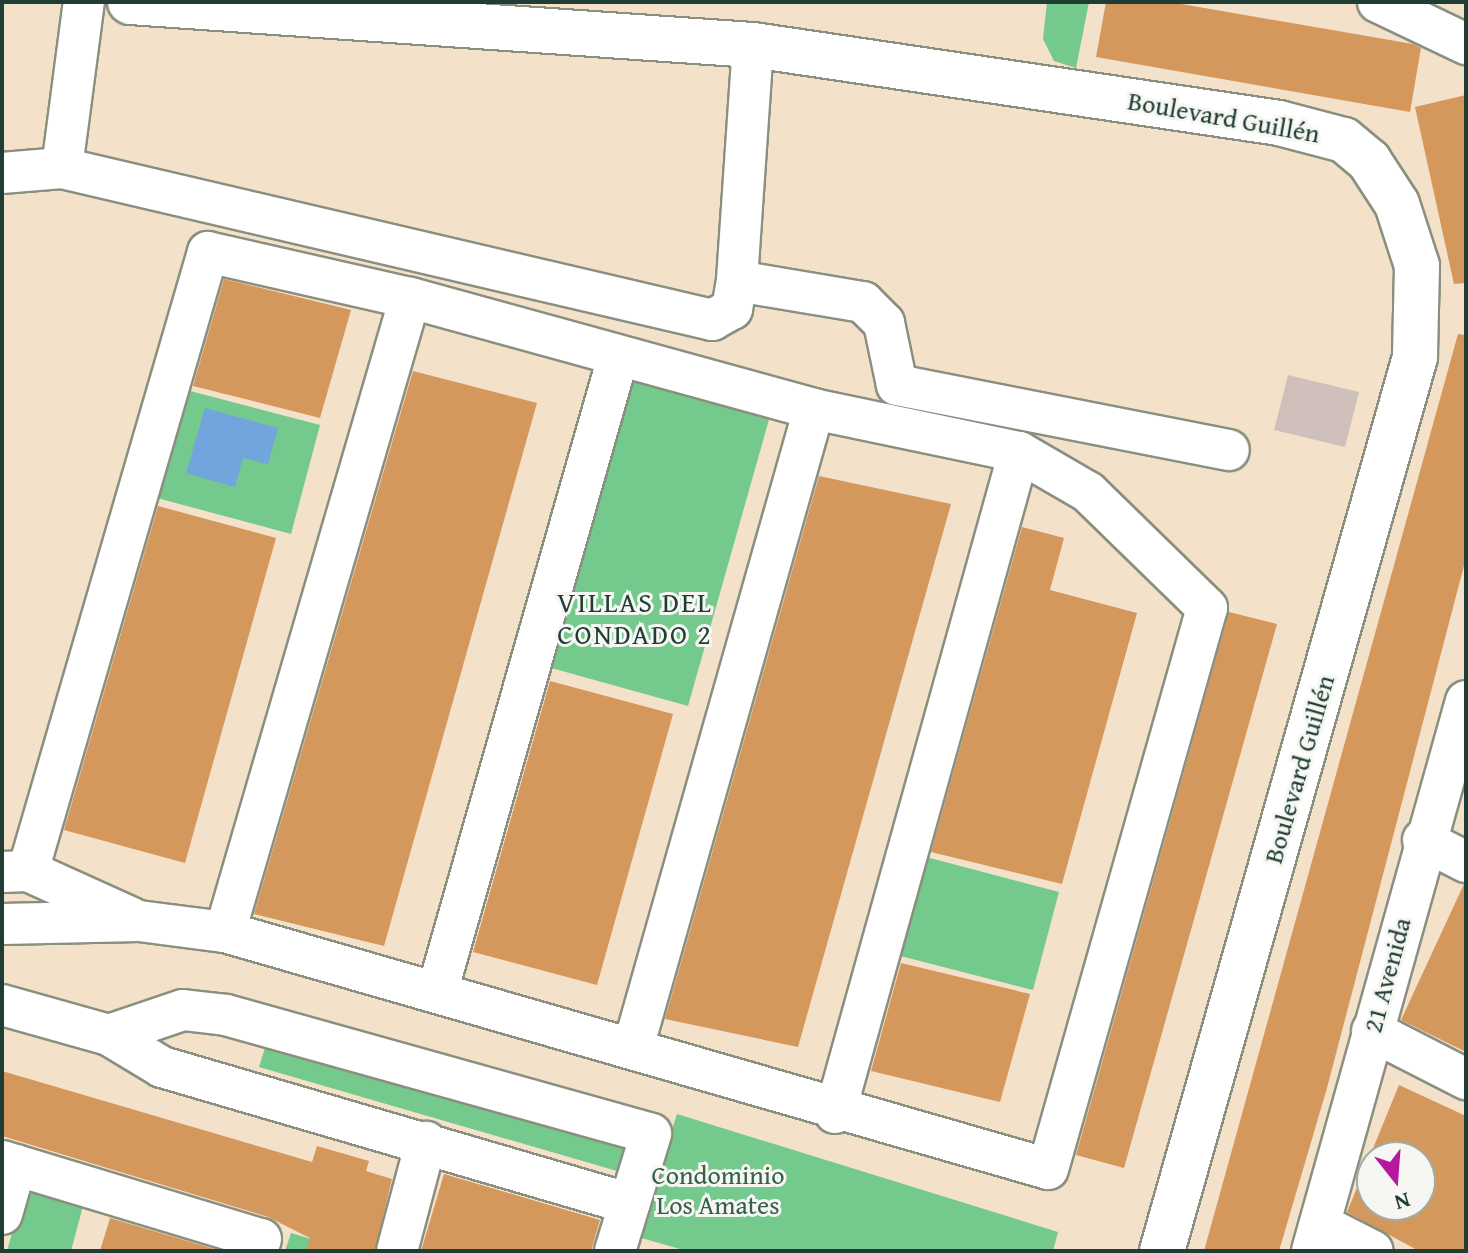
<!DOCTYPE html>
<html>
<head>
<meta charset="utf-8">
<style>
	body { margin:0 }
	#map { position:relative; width:1468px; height:1253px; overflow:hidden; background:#f4e1ca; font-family:"Gentium Book Plus",serif }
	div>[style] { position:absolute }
	.industrial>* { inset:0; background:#d0c0bb }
	.green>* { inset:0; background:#74c98c }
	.water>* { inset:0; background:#72a5de }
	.building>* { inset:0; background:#d4975c }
	.roads { filter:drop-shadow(2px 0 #8a8f7f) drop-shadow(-2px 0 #8a8f7f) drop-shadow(0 2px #8a8f7f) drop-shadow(0 -2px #8a8f7f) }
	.street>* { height:40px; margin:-20px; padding:0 20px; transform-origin:20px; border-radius:20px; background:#fff }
	.secondary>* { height:44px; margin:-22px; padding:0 22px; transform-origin:22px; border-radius:22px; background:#fff }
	span { translate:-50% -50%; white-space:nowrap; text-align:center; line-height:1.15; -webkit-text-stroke:6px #f6f6f2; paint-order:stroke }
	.street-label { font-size:26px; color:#1f3d34 }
	.park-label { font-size:26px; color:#34604a }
	.neighbourhood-label { font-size:28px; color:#1f3d34; letter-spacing:2px }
	.frame { position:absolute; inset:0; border:4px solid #1f3d34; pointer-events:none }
	.north { position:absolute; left:1356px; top:1141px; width:80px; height:80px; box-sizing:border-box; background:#f6f6f2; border:2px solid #a0aca6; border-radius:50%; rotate:163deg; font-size:22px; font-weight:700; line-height:32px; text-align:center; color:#1f3d34 }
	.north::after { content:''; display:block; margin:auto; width:28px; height:36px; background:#b5179e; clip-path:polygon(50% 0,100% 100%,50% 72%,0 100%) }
</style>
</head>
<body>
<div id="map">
	<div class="industrial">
		<div style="clip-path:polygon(1288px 375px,1359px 392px,1345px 447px,1274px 430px)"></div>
	</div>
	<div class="green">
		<div style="clip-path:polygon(1047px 2px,1089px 2px,1076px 68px,1054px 61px,1043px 39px)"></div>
		<div style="clip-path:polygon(621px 367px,772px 409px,688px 706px,537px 664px)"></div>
		<div style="clip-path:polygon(175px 387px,320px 425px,291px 534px,146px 495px)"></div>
		<div style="clip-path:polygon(911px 853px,1059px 892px,1033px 990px,885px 952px)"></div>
		<div style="clip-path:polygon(268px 1038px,626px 1142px,617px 1171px,259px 1067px)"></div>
		<div style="clip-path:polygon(677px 1114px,1058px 1232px,1053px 1251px,687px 1251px,638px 1237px)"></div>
		<div style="clip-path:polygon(38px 1191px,83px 1206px,71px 1251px,7px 1251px,22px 1198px)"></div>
		<div style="clip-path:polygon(291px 1233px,335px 1246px,285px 1251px)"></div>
	</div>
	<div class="water">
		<div style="clip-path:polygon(205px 408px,278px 428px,268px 464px,243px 458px,235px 487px,186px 473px)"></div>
	</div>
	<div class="building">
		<div style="clip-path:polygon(1106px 2px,1170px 2px,1413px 44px,1421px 48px,1410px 112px,1096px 57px)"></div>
		<div style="clip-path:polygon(1466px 95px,1466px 283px,1454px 284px,1415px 107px)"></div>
		<div style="clip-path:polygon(224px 279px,351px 310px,320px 418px,193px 386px)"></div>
		<div style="clip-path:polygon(1458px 334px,1466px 335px,1466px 558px,1327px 1088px,1279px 1251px,1204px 1251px)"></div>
		<div style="clip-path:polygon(413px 371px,537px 403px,384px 946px,254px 914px)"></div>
		<div style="clip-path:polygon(819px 476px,951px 504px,798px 1047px,665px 1019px)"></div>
		<div style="clip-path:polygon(158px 506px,276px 538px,185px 863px,64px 830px)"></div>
		<div style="clip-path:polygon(1022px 527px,1064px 538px,1050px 590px,1137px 613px,1062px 884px,931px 852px)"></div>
		<div style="clip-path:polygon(1229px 612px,1277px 624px,1124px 1168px,1076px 1155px)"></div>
		<div style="clip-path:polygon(550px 681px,673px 714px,597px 985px,473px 952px)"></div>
		<div style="clip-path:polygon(1464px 884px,1466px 885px,1466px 1052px,1401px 1020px)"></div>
		<div style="clip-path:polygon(901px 963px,1030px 994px,1000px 1102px,871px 1071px)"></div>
		<div style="clip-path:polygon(2px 1071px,312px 1162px,317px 1146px,369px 1161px,366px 1171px,392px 1179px,375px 1251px,306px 1251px,310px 1238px,268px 1217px,2px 1136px)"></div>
		<div style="clip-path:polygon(evenodd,1399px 1085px,1466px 1116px,1466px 1251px,1419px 1251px,1347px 1212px,1399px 1085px,1372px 1157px,1420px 1157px,1420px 1205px,1372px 1205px,1372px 1157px)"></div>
		<div style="clip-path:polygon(444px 1174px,600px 1220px,591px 1251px,421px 1251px)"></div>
		<div style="clip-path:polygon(110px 1218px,221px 1251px,100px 1251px)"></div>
	</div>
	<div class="roads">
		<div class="street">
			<div style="left:1378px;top:2px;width:98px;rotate:25.5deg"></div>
			<div style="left:753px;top:45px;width:237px;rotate:93.9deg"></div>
			<div style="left:737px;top:281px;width:128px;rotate:9.5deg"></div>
			<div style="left:863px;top:302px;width:30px;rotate:45deg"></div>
			<div style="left:884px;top:323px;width:63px;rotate:78.2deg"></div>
			<div style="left:897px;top:385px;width:338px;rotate:11.1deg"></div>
			<div style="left:62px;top:168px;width:167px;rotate:-82.5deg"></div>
			<div style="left:2px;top:173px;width:60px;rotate:-4.8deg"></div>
			<div style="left:62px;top:168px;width:668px;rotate:13.16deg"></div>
			<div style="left:712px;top:320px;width:23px;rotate:-29deg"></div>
			<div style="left:732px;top:309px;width:28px;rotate:-80deg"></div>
			<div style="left:1423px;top:840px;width:48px;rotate:27.1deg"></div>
			<div style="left:2px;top:872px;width:26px;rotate:-2deg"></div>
			<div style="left:28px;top:871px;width:114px;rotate:24.3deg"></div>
			<div style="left:2px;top:924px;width:137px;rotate:-1.3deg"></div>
			<div style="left:139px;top:921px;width:87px;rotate:7.3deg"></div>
			<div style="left:225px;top:932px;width:856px;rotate:16.06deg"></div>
			<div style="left:1048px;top:1169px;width:583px;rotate:-74.18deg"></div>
			<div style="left:1207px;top:608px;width:166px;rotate:-135.7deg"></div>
			<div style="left:1088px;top:492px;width:80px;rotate:-149.9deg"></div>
			<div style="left:1019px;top:452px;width:209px;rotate:-168.2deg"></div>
			<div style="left:814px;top:409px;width:419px;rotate:-164.6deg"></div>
			<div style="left:410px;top:298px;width:207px;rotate:-167.2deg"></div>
			<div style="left:208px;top:252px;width:645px;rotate:106.21deg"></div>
			<div style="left:225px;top:932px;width:660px;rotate:-73.73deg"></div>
			<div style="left:438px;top:989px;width:657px;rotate:-74.1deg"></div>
			<div style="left:2px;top:1005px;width:111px;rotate:15.7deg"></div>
			<div style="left:109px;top:1035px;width:62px;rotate:31.1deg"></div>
			<div style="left:162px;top:1067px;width:487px;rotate:16.3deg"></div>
			<div style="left:1372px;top:1031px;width:106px;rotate:27.1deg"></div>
			<div style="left:109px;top:1035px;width:78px;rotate:-18.7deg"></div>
			<div style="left:183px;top:1010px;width:43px;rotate:6.6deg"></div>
			<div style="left:226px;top:1015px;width:441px;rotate:15.6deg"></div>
			<div style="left:651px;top:1134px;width:122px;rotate:107.1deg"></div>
			<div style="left:633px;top:1048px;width:664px;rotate:-74.18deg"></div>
			<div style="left:835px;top:1113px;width:686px;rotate:-74.44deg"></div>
			<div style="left:2px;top:1161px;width:270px;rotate:16.8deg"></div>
			<div style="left:261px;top:1239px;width:13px;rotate:108deg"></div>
			<div style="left:2px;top:1214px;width:51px;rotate:-74.1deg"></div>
			<div style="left:1320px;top:1224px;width:59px;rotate:27deg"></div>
			<div style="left:397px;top:1251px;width:113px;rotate:-75.1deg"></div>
			<div style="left:1312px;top:1251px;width:571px;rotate:-74.36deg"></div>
		</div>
		<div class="secondary">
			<div style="left:130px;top:2px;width:624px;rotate:3.95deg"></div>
			<div style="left:753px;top:45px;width:532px;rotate:8.43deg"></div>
			<div style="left:1279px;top:123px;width:67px;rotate:14.7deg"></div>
			<div style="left:1344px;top:140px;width:33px;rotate:40deg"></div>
			<div style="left:1369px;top:161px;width:51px;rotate:56.9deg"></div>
			<div style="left:1397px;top:204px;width:65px;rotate:72.1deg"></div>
			<div style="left:1417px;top:266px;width:91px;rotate:91.3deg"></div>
			<div style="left:1415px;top:357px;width:929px;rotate:105.8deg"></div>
		</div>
	</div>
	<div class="street-label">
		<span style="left:1224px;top:117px;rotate:10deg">Boulevard Guillén</span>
		<span style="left:1299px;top:769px;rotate:-74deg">Boulevard Guillén</span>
		<span style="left:1387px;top:975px;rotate:-75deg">21 Avenida</span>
	</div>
	<div class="park-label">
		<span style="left:718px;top:1190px">Condominio<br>Los Amates</span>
	</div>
	<div class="neighbourhood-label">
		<span style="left:635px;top:618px">VILLAS DEL<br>CONDADO 2</span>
	</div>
	<div class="frame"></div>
	<div class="north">N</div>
</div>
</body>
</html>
